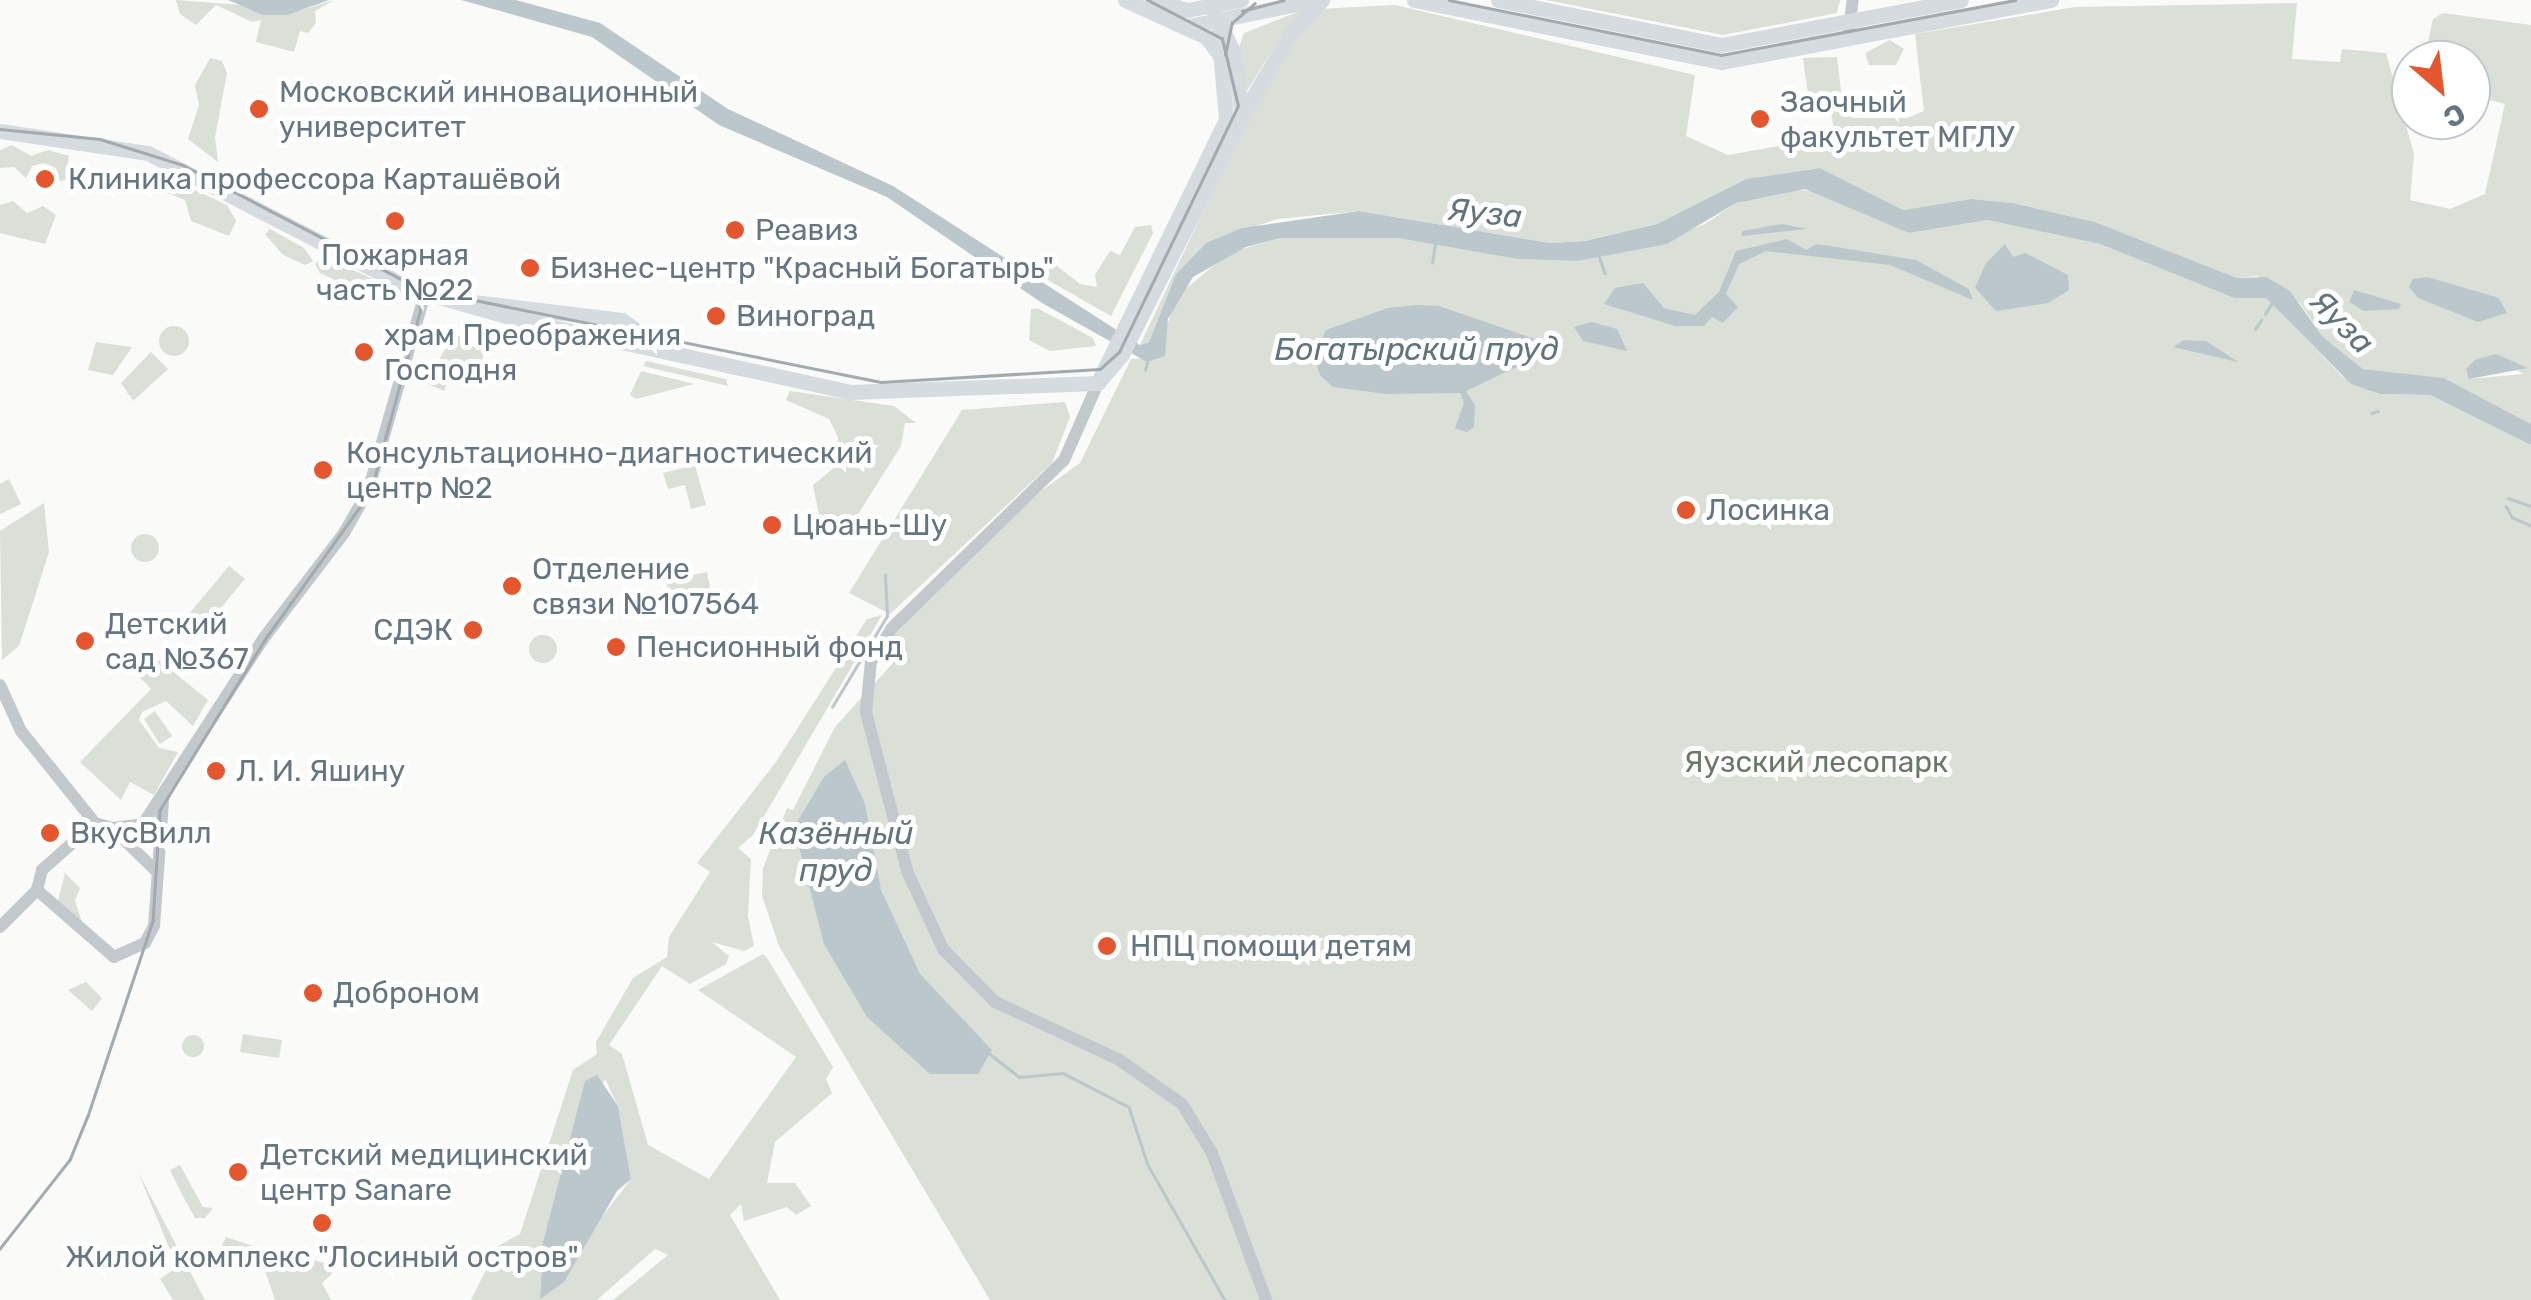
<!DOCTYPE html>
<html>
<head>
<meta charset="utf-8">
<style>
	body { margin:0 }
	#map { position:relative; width:2531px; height:1300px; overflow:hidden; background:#fafaf8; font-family:Rubik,sans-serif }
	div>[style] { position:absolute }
	.green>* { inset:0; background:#dadfd7 }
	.round { border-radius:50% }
	.water>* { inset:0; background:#bbc7cb }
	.stream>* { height:2.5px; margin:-1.25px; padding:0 1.25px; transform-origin:1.25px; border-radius:1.25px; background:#bbc7cb }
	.minor>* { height:12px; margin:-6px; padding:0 6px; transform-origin:6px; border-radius:6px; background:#c3c8cc }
	.major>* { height:15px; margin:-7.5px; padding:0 7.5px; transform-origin:7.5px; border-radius:7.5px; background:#d6dbdf }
	.tram>* { height:2.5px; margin:-1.25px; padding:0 1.25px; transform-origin:1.25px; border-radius:1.25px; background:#a2aab0 }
	.dots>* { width:28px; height:28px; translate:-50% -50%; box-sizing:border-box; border:5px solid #fff; border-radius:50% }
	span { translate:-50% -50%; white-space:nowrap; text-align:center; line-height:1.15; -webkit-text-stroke:10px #fff; paint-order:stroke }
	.poi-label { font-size:30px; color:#657683 }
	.left { translate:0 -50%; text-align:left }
	.right { translate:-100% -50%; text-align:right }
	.park-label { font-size:30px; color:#687a64 }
	.water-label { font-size:32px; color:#60757c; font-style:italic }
	.north { position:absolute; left:2391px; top:40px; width:100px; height:100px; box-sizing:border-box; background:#fff; border:2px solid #c1c8cd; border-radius:50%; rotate:152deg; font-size:28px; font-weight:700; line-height:40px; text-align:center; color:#657683 }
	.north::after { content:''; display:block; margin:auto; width:35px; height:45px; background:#e4572e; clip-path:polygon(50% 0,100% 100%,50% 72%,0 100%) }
</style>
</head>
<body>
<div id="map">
	<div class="green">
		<div style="clip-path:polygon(176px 0,302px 10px,334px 0,315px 11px,316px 23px,308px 33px,300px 31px,294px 52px,256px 42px,261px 20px,252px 22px,216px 5px,196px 25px,180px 14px)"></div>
		<div style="clip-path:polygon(1546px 0,1840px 0,1837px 13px,1723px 35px)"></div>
		<div style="clip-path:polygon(evenodd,2297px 3px,2292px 59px,2340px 62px,2342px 49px,2386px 53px,2414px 154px,2410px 200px,2450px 209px,2485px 194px,2505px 104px,2471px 95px,2471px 60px,2424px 60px,2433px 19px,2443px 13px,2531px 25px,2531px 424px,2444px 378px,2363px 369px,2322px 336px,2300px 303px,2257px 276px,2237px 278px,2095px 222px,2013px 203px,1971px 199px,1903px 210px,1820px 168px,1746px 179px,1657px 224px,1585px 241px,1550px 243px,1359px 211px,1277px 219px,1206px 243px,1176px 274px,1149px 342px,1140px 345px,1243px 127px,1286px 47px,1318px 9px,1395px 5px,1695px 75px,1686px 136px,1728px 155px,1835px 136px,1829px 100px,1809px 102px,1803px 58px,1837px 57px,1842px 100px,1853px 118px,1907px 118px,1924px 111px,1915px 34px,2075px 7px,2297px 3px,2496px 354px,2523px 374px,2469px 379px,2496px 354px)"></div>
		<div style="clip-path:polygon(1303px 10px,1284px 31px,1247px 91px,1239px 47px,1244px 33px)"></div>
		<div style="clip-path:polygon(1890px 40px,1904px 49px,1896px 65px,1869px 65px,1865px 53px)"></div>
		<div style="clip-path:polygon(210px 58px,222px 61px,227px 73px,215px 137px,218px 162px,188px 139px,199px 105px,195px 85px)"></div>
		<div style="clip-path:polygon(12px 145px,31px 156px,48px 150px,69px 156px,66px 180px,59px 181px,56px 168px,44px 163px,32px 166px,26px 178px,14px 167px,0 168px,0 150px)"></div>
		<div style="clip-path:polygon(153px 170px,227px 205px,236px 221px,229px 236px,191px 221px,185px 200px,148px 185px,145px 172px)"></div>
		<div style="clip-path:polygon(1787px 189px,1823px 192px,1909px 233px,1987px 220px,2100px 244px,2234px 298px,2266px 298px,2343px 377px,2380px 394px,2430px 395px,2531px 445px,2531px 1300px,990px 1300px,779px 946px,762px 896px,763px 868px,787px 808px,793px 810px,835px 727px,893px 663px,886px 651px,896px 629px,1041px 491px,1080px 463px,1131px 359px,1165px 356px,1164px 335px,1177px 296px,1229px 253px,1281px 238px,1397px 238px,1519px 259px,1578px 261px,1638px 249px,1705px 224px,1736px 203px)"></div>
		<div style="clip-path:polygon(13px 201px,27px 213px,43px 206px,56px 215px,45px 244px,0 233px,0 205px)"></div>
		<div style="clip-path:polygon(1151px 225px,1153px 233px,1111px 316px,1039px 275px,1042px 267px,1057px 266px,1080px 284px,1097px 287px,1095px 275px,1110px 251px,1120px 255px,1135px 227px)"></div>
		<div style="clip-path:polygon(270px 229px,304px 248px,313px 261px,305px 265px,283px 255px,265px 234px)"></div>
		<div style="clip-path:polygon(323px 256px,377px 281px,381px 286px,359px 291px,320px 273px,315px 264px)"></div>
		<div style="clip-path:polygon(1037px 308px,1093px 338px,1096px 346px,1050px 351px,1029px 340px,1031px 309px)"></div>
		<div class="round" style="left:159px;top:326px;width:30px;height:30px"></div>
		<div style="clip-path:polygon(453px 335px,487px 342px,480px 368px,472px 377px,454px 365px,444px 391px,426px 383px)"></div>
		<div style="clip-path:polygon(96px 342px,132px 347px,113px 375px,88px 370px)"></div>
		<div style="clip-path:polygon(151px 352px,168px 369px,133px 401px,121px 383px)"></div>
		<div style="clip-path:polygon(646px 361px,726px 379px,728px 386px,643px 366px)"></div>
		<div style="clip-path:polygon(641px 371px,694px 384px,636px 399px,630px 395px)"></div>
		<div style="clip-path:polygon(790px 391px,894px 406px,916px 423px,905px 423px,901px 446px,855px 519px,820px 520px,813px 485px,835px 467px,838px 437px,829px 419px,786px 400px)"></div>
		<div style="clip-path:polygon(1065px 402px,1070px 417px,1052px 463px,890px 614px,849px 593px,962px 410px)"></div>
		<div style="clip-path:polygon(695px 465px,706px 505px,691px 509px,685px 485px,668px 489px,663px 473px)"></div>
		<div style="clip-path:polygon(9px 479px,21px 504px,0 514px,0 484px)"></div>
		<div style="clip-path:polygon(44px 503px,49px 552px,19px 646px,2px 660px,0 531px)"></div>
		<div class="round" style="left:131px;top:534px;width:28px;height:28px"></div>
		<div style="clip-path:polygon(229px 566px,245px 579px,205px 627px,189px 614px)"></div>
		<div style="clip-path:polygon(707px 572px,711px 593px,671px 602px,666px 581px)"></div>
		<div style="clip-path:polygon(evenodd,882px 615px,753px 835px,738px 848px,751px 859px,748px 916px,754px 946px,744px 951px,712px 942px,729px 956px,726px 964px,690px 984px,662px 966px,609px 1045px,622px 1054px,648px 1145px,709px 1179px,796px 1057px,698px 990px,763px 954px,767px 958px,833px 1067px,826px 1079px,832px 1093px,775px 1142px,767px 1183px,795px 1183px,811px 1206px,796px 1215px,787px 1207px,744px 1221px,741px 1204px,730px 1215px,780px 1300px,613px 1300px,668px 1255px,655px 1249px,597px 1300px,471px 1300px,498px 1246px,520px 1234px,573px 1070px,597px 1054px,596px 1042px,633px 978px,667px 957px,669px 937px,710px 872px,697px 863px,776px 762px,867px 619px,882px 615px,605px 1079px,618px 1106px,631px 1179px,540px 1298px,543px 1242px,558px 1187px,605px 1079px)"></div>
		<div class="round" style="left:529px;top:635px;width:28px;height:28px"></div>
		<div style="clip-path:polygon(146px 659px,160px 661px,208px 700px,193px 726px,166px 701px,142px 712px,139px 720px,159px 748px,178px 752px,154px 795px,130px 782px,121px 800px,80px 762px,151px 689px,133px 670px)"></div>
		<div style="clip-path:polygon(155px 711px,172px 736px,160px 744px,144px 719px)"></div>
		<div style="clip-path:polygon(65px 873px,80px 888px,75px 901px,82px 922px,58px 901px)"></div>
		<div style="clip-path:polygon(86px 982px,102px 998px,92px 1011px,68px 990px)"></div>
		<div style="clip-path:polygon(243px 1034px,282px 1040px,279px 1058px,240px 1052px)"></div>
		<div class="round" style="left:182px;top:1035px;width:22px;height:22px"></div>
		<div style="clip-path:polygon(180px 1165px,203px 1207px,213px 1208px,205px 1218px,195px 1218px,185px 1200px,170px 1170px)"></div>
		<div style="clip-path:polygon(138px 1172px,205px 1300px,173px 1300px,160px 1279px,177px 1267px)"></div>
		<div style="clip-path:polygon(226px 1237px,312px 1266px,315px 1260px,329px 1264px,332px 1274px,322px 1283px,331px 1300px,275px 1300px,264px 1268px,219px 1252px)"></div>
	</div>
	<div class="water">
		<div style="clip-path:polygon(228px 0,329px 0,287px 15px,263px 15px)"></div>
		<div style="clip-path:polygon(461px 0,516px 0,600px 23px,728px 109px,893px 186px,1140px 345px,1149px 342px,1176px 274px,1206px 243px,1242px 228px,1359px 211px,1550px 243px,1585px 241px,1657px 224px,1746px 179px,1820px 168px,1903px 210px,1971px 199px,2013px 203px,2095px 222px,2237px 278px,2266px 277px,2290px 291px,2322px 336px,2363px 369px,2444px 378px,2531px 424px,2531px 445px,2430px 395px,2380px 394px,2351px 384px,2266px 298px,2234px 298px,2100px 244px,1987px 220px,1909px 233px,1805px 189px,1736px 203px,1667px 244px,1578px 261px,1518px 259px,1397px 238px,1281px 238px,1246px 247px,1193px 277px,1168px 319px,1165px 356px,1147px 362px,1042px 303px,887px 197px,719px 125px,592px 37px)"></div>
		<div style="clip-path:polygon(1782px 224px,1807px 229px,1741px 236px,1743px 231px)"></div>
		<div style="clip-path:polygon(1787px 239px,1806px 250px,1817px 244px,1916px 260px,1969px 289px,1973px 300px,1890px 265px,1766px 251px,1739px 264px,1726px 294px,1738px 307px,1723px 323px,1712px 317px,1704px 326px,1675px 326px,1604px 304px,1615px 288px,1643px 283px,1664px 308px,1695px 315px,1719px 292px,1736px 251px)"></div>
		<div style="clip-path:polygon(2005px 244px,2013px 257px,2025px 253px,2068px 275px,2069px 290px,2048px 303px,1996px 311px,1975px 288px,1986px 263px)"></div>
		<div style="clip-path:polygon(2427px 277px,2499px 298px,2507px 313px,2478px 322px,2418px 298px,2409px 287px,2413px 279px)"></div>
		<div style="clip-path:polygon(2354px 290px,2401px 304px,2399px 309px,2364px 311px,2349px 302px)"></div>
		<div style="clip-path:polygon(1417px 305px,1439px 306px,1538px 340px,1538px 352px,1525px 363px,1466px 391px,1475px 405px,1474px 427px,1467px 432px,1455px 428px,1464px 403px,1460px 393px,1386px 394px,1333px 387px,1320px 375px,1314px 355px,1326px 330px,1388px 308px)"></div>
		<div style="clip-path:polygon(1591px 322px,1617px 329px,1627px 351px,1583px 341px,1574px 327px)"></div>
		<div style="clip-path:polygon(2184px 340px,2206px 341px,2238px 362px,2173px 347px)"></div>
		<div style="clip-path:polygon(2496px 354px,2528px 368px,2469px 379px,2466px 369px,2475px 360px)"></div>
		<div style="clip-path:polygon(845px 760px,865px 804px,881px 890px,920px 974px,992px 1050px,978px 1074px,930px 1074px,867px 1017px,824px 944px,794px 827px,824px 777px)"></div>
		<div style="clip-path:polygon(597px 1075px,618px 1106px,631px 1179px,617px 1191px,564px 1282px,540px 1299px,543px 1242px,585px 1081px)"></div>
	</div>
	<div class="stream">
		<div style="left:1599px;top:256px;width:18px;rotate:71deg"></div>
		<div style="left:1432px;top:263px;width:19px;rotate:-81deg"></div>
		<div style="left:2265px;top:314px;width:13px;rotate:-58deg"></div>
		<div style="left:2255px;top:329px;width:11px;rotate:-56deg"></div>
		<div style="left:1145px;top:370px;width:8px;rotate:-76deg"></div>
		<div style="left:2371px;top:413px;width:7px;rotate:-16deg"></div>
		<div style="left:2508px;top:498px;width:24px;rotate:19deg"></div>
		<div style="left:2506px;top:506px;width:13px;rotate:61deg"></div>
		<div style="left:2512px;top:517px;width:21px;rotate:25deg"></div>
		<div style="left:832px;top:707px;width:106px;rotate:-58.9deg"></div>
		<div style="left:887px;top:616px;width:41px;rotate:-92.8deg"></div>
		<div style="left:990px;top:1054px;width:37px;rotate:38deg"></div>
		<div style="left:1019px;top:1077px;width:44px;rotate:-5.2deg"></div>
		<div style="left:1063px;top:1073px;width:74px;rotate:27.3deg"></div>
		<div style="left:1129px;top:1107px;width:61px;rotate:71.9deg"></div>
		<div style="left:1148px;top:1165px;width:155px;rotate:60.3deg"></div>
	</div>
	<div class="minor">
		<div style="left:1848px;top:38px;width:38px;rotate:-83deg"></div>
		<div style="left:1098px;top:383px;width:84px;rotate:113.8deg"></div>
		<div style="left:1064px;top:460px;width:240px;rotate:135.7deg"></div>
		<div style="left:892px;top:628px;width:39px;rotate:122deg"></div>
		<div style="left:871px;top:661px;width:51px;rotate:95.6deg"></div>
		<div style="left:866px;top:712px;width:164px;rotate:75.5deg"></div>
		<div style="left:907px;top:871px;width:86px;rotate:65.2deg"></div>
		<div style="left:943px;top:949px;width:74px;rotate:45.5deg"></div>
		<div style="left:995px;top:1002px;width:136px;rotate:24.9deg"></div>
		<div style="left:1118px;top:1059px;width:78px;rotate:35.1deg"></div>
		<div style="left:1182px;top:1104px;width:57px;rotate:58.5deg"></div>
		<div style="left:1212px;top:1153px;width:157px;rotate:69.8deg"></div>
		<div style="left:0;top:685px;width:51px;rotate:65.5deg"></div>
		<div style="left:21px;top:731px;width:118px;rotate:51.2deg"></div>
		<div style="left:163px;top:801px;width:125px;rotate:94.1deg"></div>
		<div style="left:154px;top:926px;width:19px;rotate:118deg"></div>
		<div style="left:145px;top:943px;width:34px;rotate:156deg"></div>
		<div style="left:114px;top:957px;width:102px;rotate:-139deg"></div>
		<div style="left:37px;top:890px;width:21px;rotate:-76deg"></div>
		<div style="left:42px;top:870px;width:71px;rotate:-41.6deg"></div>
		<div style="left:95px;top:823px;width:18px;rotate:16deg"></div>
		<div style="left:112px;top:828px;width:31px;rotate:-7deg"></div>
		<div style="left:143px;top:824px;width:221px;rotate:-57deg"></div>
		<div style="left:263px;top:639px;width:133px;rotate:-52.6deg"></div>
		<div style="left:344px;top:533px;width:48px;rotate:-60.3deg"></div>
		<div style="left:368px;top:491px;width:205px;rotate:-73.9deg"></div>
		<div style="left:112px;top:828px;width:62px;rotate:44.3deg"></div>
		<div style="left:0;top:927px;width:52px;rotate:-45deg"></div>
	</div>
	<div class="major">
		<div style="left:1125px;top:0;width:89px;rotate:24.6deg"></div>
		<div style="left:1206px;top:37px;width:21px;rotate:53deg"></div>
		<div style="left:1156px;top:0;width:33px;rotate:18deg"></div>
		<div style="left:1187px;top:10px;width:55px;rotate:-10.5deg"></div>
		<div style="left:1414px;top:0;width:314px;rotate:11.4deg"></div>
		<div style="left:1722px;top:62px;width:335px;rotate:-10.7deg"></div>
		<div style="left:1498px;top:0;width:227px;rotate:11.4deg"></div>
		<div style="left:1721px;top:45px;width:244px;rotate:-10.6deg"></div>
		<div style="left:1184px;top:27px;width:136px;rotate:-11.5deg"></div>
		<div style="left:1244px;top:112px;width:93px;rotate:-59.6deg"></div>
		<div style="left:1291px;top:32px;width:45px;rotate:-45.9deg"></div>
		<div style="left:0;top:131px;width:150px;rotate:8.5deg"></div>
		<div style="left:148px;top:153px;width:296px;rotate:27.3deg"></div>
		<div style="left:411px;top:289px;width:109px;rotate:15.9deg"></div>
		<div style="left:516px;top:319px;width:342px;rotate:12.3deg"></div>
		<div style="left:850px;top:392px;width:248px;rotate:-2.1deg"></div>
		<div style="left:473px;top:302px;width:150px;rotate:6.9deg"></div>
		<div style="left:622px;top:320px;width:47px;rotate:35.4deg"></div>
		<div style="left:1098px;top:382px;width:292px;rotate:-64deg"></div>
		<div style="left:1226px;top:119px;width:92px;rotate:-95deg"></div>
		<div style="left:1098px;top:383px;width:38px;rotate:-50deg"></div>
		<div style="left:1122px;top:354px;width:267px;rotate:-63.2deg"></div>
		<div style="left:1242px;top:116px;width:64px;rotate:-97.2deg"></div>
		<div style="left:1234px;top:53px;width:51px;rotate:-115.6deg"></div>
	</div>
	<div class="tram">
		<div style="left:1449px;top:0;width:278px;rotate:11.4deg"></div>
		<div style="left:1721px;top:55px;width:299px;rotate:-10.6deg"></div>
		<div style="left:1242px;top:11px;width:43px;rotate:-14.7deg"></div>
		<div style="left:1225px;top:55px;width:33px;rotate:-78deg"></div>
		<div style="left:1232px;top:23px;width:30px;rotate:-41deg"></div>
		<div style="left:0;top:129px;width:100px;rotate:5.7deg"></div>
		<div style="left:100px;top:139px;width:87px;rotate:17.4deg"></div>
		<div style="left:183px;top:165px;width:259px;rotate:27.6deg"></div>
		<div style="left:413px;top:285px;width:25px;rotate:72deg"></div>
		<div style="left:421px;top:309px;width:190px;rotate:105.3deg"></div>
		<div style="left:371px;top:492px;width:182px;rotate:125.6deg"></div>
		<div style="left:265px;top:640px;width:201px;rotate:121.6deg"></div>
		<div style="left:160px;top:811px;width:110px;rotate:93.6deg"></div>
		<div style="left:153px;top:921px;width:206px;rotate:108.4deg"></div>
		<div style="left:88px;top:1116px;width:48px;rotate:112.2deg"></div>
		<div style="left:70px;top:1160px;width:113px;rotate:128.2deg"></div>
		<div style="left:410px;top:287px;width:480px;rotate:11.4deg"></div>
		<div style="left:881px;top:382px;width:219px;rotate:-3.4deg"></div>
		<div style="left:1100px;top:369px;width:25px;rotate:-42deg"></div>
		<div style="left:1119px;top:352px;width:273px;rotate:-64.2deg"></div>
		<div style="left:1238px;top:106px;width:69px;rotate:-103.4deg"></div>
		<div style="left:1222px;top:39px;width:85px;rotate:-152.5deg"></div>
	</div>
	<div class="dots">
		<div style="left:259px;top:109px;background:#e4572e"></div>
		<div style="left:1760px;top:119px;background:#e4572e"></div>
		<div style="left:45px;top:179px;background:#e4572e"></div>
		<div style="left:395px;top:221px;background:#e4572e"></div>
		<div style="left:735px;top:230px;background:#e4572e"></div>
		<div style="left:530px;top:268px;background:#e4572e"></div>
		<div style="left:716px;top:316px;background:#e4572e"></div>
		<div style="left:364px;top:352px;background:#e4572e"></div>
		<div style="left:323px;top:470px;background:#e4572e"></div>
		<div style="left:1686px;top:510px;background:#e4572e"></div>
		<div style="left:772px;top:525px;background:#e4572e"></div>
		<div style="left:512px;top:586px;background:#e4572e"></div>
		<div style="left:473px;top:630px;background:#e4572e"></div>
		<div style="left:85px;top:641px;background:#e4572e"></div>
		<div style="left:616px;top:647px;background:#e4572e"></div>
		<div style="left:216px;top:771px;background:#e4572e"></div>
		<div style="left:50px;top:833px;background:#e4572e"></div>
		<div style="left:1107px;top:946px;background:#e4572e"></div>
		<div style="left:313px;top:993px;background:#e4572e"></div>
		<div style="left:238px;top:1172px;background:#e4572e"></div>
		<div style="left:322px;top:1223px;background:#e4572e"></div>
	</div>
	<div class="poi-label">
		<span class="left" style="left:279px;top:109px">Московский инновационный<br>университет</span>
		<span class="left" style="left:1780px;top:119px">Заочный<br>факультет МГЛУ</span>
		<span class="left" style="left:68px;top:179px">Клиника профессора Карташёвой</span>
		<span class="left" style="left:755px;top:230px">Реавиз</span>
		<span style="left:395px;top:272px">Пожарная<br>часть №22</span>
		<span class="left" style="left:550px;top:268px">Бизнес-центр "Красный Богатырь"</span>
		<span class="left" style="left:736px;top:316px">Виноград</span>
		<span class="left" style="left:384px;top:352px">храм Преображения<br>Господня</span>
		<span class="left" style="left:346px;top:470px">Консультационно-диагностический<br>центр №2</span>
		<span class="left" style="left:1706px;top:510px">Лосинка</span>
		<span class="left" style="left:792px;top:525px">Цюань-Шу</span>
		<span class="left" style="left:532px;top:586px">Отделение<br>связи №107564</span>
		<span class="left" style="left:105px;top:641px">Детский<br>сад №367</span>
		<span class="right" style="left:453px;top:630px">СДЭК</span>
		<span class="left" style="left:636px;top:647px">Пенсионный фонд</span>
		<span class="left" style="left:236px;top:771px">Л. И. Яшину</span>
		<span class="left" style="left:70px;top:833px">ВкусВилл</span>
		<span class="left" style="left:1130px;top:946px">НПЦ помощи детям</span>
		<span class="left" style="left:333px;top:993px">Доброном</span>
		<span class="left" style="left:260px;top:1172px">Детский медицинский<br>центр Sanare</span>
		<span style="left:322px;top:1257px">Жилой комплекс "Лосиный остров"</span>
	</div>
	<div class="park-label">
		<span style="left:1816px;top:762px">Яузский лесопарк</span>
	</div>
	<div class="water-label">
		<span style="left:1485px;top:213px;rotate:6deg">Яуза</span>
		<span style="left:2342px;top:322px;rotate:45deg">Яуза</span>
		<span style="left:1417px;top:349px">Богатырский пруд</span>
		<span style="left:836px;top:852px">Казённый<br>пруд</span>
	</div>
	<div class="north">С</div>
</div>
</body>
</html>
